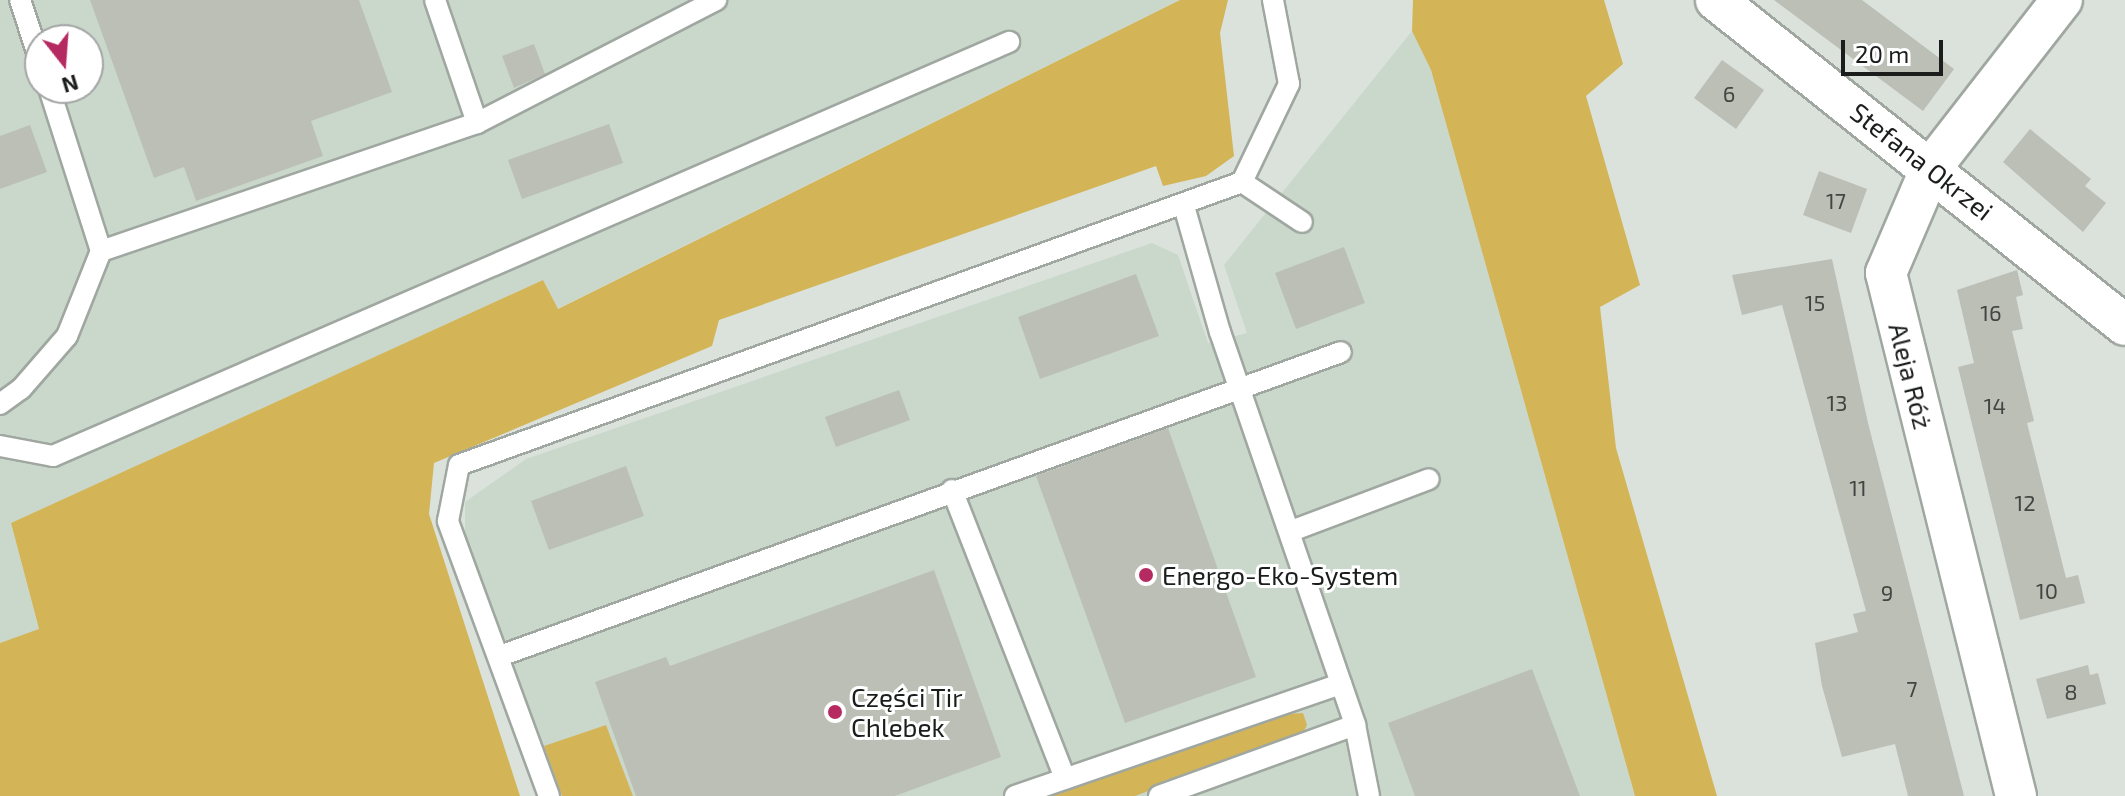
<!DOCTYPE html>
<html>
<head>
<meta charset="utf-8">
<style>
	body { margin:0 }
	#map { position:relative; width:2125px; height:796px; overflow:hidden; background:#dae2db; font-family:"Exo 2",sans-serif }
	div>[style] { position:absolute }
	.built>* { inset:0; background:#cad8cc }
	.green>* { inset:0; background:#d3b457 }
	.building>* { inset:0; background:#bcbfb6 }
	.roads { filter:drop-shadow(2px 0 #9fa7a0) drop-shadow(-2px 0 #9fa7a0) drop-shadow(0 2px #9fa7a0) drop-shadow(0 -2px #9fa7a0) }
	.lane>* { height:20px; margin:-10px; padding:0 10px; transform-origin:10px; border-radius:10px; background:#fff }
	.street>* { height:40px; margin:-20px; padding:0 20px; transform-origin:20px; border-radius:20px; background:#fff }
	.dots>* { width:22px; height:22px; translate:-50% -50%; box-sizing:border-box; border:4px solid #fff; border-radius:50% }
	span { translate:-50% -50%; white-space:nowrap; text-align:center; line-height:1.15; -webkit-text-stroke:6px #fff; paint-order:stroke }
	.number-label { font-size:22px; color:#424642 }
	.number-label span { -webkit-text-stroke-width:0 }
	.street-label { font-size:26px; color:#1a1d1b }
	.poi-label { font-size:26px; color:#1a1d1b }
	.left { translate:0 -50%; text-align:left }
	.north { position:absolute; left:24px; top:24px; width:80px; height:80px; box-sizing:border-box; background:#fff; border:2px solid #a3a5a4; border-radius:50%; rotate:163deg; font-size:22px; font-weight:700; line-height:32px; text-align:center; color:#1a1d1b }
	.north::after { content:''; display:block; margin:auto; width:28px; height:36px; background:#b62a62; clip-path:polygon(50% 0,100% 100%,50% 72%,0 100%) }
	.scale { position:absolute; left:1841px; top:40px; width:102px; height:36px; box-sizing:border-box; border:4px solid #1a1d1b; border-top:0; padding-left:10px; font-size:24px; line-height:28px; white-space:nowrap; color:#1a1d1b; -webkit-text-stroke:6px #fff; paint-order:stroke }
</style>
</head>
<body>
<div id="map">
	<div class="built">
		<div style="clip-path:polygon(evenodd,0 0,1180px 0,557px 309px,543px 280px,11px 523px,39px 630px,0 643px,0 0,40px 40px,88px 40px,88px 88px,40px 88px,40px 40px)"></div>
		<div style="clip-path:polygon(1412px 31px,1431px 70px,1635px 796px,557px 796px,465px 533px,465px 502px,526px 459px,1152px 243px,1178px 255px,1208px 343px,1247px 333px,1224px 265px)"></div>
	</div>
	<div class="green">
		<div style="clip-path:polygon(1180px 0,1228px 0,1220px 33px,1234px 156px,1206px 176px,1163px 186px,1156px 166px,719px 320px,712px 346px,434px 463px,429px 514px,520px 796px,0 796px,0 643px,39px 629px,11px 523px,543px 280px,558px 309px)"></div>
		<div style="clip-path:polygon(1413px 0,1604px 0,1623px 64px,1586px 96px,1640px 285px,1600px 307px,1616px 448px,1717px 796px,1635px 796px,1431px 70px,1412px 31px)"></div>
		<div style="clip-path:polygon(1303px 713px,1307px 725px,1303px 733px,1135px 796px,1051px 796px,1288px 714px)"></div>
		<div style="clip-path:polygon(606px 725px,633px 796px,562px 796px,544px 746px)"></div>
	</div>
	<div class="building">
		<div style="clip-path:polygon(90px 0,359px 0,392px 92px,311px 121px,323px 156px,196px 201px,184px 167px,154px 178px)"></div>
		<div style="clip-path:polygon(1774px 0,1862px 0,1954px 69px,1923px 111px)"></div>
		<div style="clip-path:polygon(534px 44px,545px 74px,514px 88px,502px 56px)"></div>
		<div style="clip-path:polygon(1722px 60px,1764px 90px,1736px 129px,1694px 98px)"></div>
		<div style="clip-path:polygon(609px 124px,623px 163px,522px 199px,508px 160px)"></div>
		<div style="clip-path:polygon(30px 125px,47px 172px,0 189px,0 136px)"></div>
		<div style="clip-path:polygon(2030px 129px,2091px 179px,2085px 186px,2106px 203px,2083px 232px,2003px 162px)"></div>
		<div style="clip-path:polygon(1819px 171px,1867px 189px,1851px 233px,1803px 215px)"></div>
		<div style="clip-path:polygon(1344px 247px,1365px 303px,1296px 329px,1275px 273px)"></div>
		<div style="clip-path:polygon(1832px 259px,1868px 423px,1964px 796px,1908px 796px,1895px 744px,1842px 757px,1822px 686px,1815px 643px,1858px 632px,1853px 614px,1866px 611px,1782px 305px,1742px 315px,1732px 275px)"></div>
		<div style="clip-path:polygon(2017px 270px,2023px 295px,2016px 297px,2023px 329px,2012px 331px,2034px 421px,2027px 423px,2066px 578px,2078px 575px,2085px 603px,2020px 620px,1958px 367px,1974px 363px,1957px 290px)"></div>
		<div style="clip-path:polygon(1136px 274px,1159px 336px,1040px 379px,1018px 317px)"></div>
		<div style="clip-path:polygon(899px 390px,910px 420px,836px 447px,825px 417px)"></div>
		<div style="clip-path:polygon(1168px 428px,1256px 677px,1125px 723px,1036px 476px)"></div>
		<div style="clip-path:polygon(626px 466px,644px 516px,549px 550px,531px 501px)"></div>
		<div style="clip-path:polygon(934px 570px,1001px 757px,895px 796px,636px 796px,595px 682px,666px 657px,670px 666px)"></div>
		<div style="clip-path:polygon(2088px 665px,2090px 675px,2098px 673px,2106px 704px,2047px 719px,2036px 679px)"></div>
		<div style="clip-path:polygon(1532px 669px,1580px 796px,1415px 796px,1388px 723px)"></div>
	</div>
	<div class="roads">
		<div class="lane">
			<div style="left:20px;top:0;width:64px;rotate:71.8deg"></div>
			<div style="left:435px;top:0;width:130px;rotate:71.1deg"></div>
			<div style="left:1242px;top:182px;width:72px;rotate:33.7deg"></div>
			<div style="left:1184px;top:206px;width:131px;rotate:74.1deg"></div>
			<div style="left:1220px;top:332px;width:416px;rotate:71deg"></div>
			<div style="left:1355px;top:725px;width:72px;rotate:78.8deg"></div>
			<div style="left:101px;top:251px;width:397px;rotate:-18.8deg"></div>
			<div style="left:477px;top:123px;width:269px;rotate:-27.2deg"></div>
			<div style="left:0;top:404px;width:26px;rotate:-36deg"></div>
			<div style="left:21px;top:389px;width:70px;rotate:-49deg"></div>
			<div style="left:67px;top:336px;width:92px;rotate:-68.2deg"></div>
			<div style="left:101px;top:251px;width:171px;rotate:-107.7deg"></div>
			<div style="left:0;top:446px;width:54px;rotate:10.7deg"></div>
			<div style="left:53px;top:456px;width:1042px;rotate:-23.42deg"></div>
			<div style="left:952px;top:490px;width:310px;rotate:68.6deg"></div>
			<div style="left:1291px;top:531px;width:147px;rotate:-20.6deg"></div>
			<div style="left:500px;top:656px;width:894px;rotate:-19.87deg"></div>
			<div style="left:549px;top:796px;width:293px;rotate:-110.2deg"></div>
			<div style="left:448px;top:521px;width:57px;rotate:-78.9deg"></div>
			<div style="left:459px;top:465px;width:833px;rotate:-19.87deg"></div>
			<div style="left:1242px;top:182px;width:109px;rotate:-64.4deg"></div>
			<div style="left:1289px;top:84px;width:86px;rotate:-100.8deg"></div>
			<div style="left:1015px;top:796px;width:345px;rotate:-19deg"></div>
			<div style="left:1159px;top:796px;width:208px;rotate:-19.9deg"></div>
		</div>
		<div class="street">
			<div style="left:1716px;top:0;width:522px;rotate:38.47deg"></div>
			<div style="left:2016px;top:796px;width:539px;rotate:-103.96deg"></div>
			<div style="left:1886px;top:273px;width:114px;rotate:-66.8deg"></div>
			<div style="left:1931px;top:168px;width:213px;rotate:-52.1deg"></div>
		</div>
	</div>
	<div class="dots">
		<div style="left:1146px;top:575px;background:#b62a62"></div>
		<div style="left:835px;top:712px;background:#b62a62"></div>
	</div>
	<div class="number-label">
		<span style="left:1729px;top:94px">6</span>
		<span style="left:1836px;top:201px">17</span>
		<span style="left:1815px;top:303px">15</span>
		<span style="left:1991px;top:313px">16</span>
		<span style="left:1837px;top:403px">13</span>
		<span style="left:1995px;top:406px">14</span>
		<span style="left:1858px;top:488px">11</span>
		<span style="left:2025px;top:503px">12</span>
		<span style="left:2047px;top:591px">10</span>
		<span style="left:1887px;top:593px">9</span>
		<span style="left:1912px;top:689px">7</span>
		<span style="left:2071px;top:692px">8</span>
	</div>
	<div class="street-label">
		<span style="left:1922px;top:161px;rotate:38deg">Stefana Okrzei</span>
		<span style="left:1911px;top:376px;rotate:76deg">Aleja Róż</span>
	</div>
	<div class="poi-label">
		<span class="left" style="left:1162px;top:575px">Energo-Eko-System</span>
		<span class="left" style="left:851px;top:712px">Części Tir<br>Chlebek</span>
	</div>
	<div class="north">N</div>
	<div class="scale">20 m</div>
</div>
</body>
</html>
